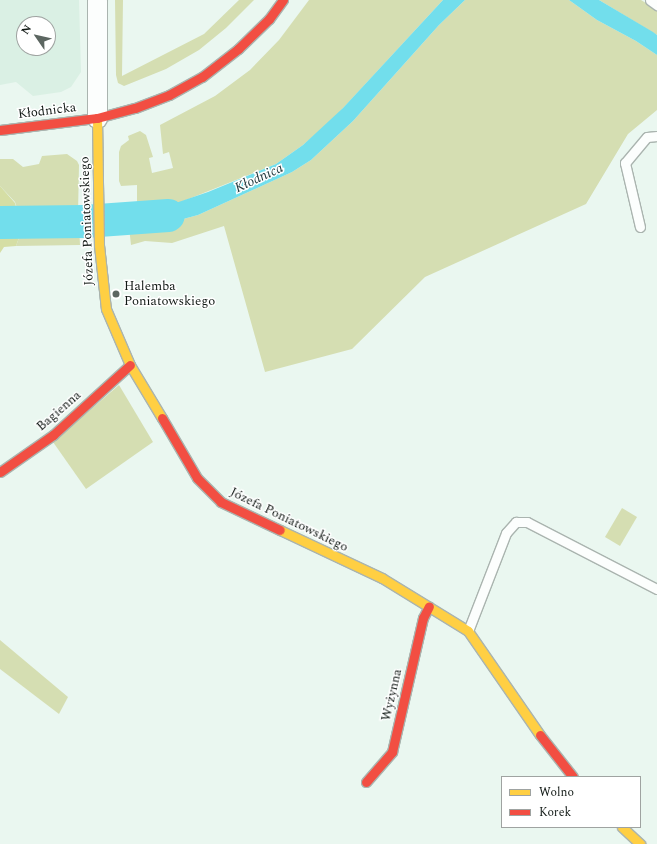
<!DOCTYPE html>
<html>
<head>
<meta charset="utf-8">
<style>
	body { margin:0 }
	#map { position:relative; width:657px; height:844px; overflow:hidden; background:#eaf7f0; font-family:Spectral,serif }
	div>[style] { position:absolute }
	.built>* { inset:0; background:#daf0e4 }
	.green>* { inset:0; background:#d5deb2 }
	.forest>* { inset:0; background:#d5dea4 }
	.water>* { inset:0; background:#72deec }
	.river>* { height:33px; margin:-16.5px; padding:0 16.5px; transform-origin:16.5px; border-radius:16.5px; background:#72deec }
	.roads { filter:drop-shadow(1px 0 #aab4af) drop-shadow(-1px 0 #aab4af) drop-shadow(0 1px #aab4af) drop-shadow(0 -1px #aab4af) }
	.lane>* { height:9px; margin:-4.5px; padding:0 4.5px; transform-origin:4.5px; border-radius:4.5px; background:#fcfefd }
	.street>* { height:19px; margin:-9.5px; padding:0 9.5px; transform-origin:9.5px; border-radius:9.5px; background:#fcfefd }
	.slow>* { height:9px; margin:-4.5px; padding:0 4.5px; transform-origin:4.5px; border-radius:4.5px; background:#ffcf43 }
	.jam>* { height:9px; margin:-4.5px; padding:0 4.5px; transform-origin:4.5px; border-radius:4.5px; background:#f24e42 }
	.dots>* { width:11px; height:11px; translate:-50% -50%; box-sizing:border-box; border:2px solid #fff; border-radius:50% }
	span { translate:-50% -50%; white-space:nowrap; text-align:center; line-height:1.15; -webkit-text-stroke:3px #fff; paint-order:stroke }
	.street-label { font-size:13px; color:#101814 }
	.poi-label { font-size:13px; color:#101814 }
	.left { translate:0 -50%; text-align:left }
	.water-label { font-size:14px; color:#20383d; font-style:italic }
	.legend { position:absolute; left:501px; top:776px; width:140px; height:52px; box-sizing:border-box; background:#fff; border:1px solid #9fa3a1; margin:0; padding:5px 7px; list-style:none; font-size:12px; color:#101814 }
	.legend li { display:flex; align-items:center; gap:8px; height:20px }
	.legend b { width:20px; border:1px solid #9fa3a1 }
	.north { position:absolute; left:16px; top:16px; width:40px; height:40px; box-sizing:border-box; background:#fff; border:1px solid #9fa3a1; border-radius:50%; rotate:304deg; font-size:11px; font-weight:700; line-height:16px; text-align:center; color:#101814 }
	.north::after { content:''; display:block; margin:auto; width:14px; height:18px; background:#5c6661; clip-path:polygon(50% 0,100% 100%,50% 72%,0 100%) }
</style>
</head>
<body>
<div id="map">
	<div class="built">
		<div style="clip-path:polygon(evenodd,0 0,79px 0,81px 72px,71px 87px,61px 92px,33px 96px,16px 82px,0 85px,0 0,24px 24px,48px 24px,48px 48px,24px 48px,24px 24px)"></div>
	</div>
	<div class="green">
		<div style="clip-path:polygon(115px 0,123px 0,122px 76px,204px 34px,239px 0,254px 0,226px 28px,199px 50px,166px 69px,124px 86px,118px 83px,116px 75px)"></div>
		<div style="clip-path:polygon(309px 0,443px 0,333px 119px,303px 145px,276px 164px,176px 204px,149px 211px,122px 213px,137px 209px,137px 185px,121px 186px,119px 181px,119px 152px,121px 146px,129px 140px,128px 136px,140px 131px,146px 135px,153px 157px,149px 158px,152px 173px,173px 168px,169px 152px,163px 154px,160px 125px,215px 96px,250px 70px,279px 40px)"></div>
		<div style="clip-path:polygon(465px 0,569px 0,597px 20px,636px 41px,657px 55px,657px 110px,628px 134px,586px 204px,425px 277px,352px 349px,265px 372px,224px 226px,172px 243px,145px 241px,131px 245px,129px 227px,172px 222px,198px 215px,292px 172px,311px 160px,353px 121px,439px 25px)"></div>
		<div style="clip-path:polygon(599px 0,641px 0,657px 10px,657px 35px)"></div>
		<div style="clip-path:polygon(67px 154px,77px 161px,79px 165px,78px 214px,20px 217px,15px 202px,0 186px,0 159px,13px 159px,23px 167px,39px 164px,42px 156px)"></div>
		<div style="clip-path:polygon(79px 225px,80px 245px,16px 246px,22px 229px,29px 227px)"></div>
		<div style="clip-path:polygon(119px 385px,153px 442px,86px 489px,53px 442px)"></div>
		<div style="clip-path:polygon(622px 508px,637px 517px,620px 546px,605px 537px)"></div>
		<div style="clip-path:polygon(0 640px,68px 697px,59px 714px,0 669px)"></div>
	</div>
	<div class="forest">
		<div style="clip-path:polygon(0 186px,15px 203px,22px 229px,16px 246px,4px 247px,0 253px)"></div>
	</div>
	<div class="water">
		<div style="clip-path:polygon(443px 0,465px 0,439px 25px,353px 121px,311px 160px,292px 172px,198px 215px,172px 222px,122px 227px,122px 213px,158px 209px,208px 192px,276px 164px,303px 145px,343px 108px)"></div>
		<div style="clip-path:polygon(569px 0,599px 0,653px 32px,657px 35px,657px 55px,636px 41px,597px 20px)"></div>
	</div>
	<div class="river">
		<div style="left:0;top:222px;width:84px;rotate:-0.7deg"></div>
		<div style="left:84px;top:221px;width:84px;rotate:-4.1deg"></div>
	</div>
	<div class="roads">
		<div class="lane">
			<div style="left:650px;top:0;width:9px;rotate:36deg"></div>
			<div style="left:640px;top:227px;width:66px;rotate:-103.2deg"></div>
			<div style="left:625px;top:163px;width:34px;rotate:-50deg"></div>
			<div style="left:647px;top:137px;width:10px;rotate:-6deg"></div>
			<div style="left:468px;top:631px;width:105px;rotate:-68.8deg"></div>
			<div style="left:506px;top:533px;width:15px;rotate:-48deg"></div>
			<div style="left:516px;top:522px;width:11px"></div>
			<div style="left:527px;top:522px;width:146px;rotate:27.3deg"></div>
		</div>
		<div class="street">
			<div style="left:97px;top:118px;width:118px;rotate:-90deg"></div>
		</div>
		<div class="slow">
			<div style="left:97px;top:118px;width:127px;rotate:89.1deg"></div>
			<div style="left:99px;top:245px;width:64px;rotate:83.8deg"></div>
			<div style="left:106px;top:309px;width:61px;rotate:66.8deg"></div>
			<div style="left:130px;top:365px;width:62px;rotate:58.9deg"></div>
			<div style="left:280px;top:530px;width:113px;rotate:25.2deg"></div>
			<div style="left:382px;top:578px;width:101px;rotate:31.6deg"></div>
			<div style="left:468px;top:631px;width:126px;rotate:55.3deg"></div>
			<div style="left:622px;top:827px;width:25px;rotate:43deg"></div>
		</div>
		<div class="jam">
			<div style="left:0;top:130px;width:98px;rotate:-7.1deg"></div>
			<div style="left:97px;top:118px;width:39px;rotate:-15deg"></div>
			<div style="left:135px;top:108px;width:36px;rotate:-21deg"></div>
			<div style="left:169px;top:95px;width:38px;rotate:-29deg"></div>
			<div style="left:202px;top:77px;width:46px;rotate:-37.9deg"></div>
			<div style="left:238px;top:49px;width:43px;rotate:-44.1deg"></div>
			<div style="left:269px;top:19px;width:24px;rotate:-54deg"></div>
			<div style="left:162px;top:418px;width:69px;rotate:59.7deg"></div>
			<div style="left:197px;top:478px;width:34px;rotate:45deg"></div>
			<div style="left:221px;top:502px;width:65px;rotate:25.4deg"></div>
			<div style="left:0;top:472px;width:65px;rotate:-34.9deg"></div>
			<div style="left:53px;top:435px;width:104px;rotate:-42.3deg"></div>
			<div style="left:540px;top:735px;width:53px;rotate:51.8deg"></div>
			<div style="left:366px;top:782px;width:40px;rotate:-49deg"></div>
			<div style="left:392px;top:752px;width:138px;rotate:-77deg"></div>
			<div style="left:423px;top:618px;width:13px;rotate:-63deg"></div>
		</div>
	</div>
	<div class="dots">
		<div style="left:116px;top:294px;background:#5c6661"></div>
	</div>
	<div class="street-label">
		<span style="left:47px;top:111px;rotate:-7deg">Kłodnicka</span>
		<span style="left:87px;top:221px;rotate:-92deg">Józefa Poniatowskiego</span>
		<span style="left:59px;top:411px;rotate:-41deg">Bagienna</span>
		<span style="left:289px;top:520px;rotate:26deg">Józefa Poniatowskiego</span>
		<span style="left:392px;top:695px;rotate:-77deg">Wyżynna</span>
	</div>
	<div class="poi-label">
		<span class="left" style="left:124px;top:294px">Halemba<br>Poniatowskiego</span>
	</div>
	<div class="water-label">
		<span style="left:259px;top:178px;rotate:-25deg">Kłodnica</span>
	</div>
	<ul class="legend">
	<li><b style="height:5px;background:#ffcf43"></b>Wolno</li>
	<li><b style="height:5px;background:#f24e42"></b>Korek</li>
	</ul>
	<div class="north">N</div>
</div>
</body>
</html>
